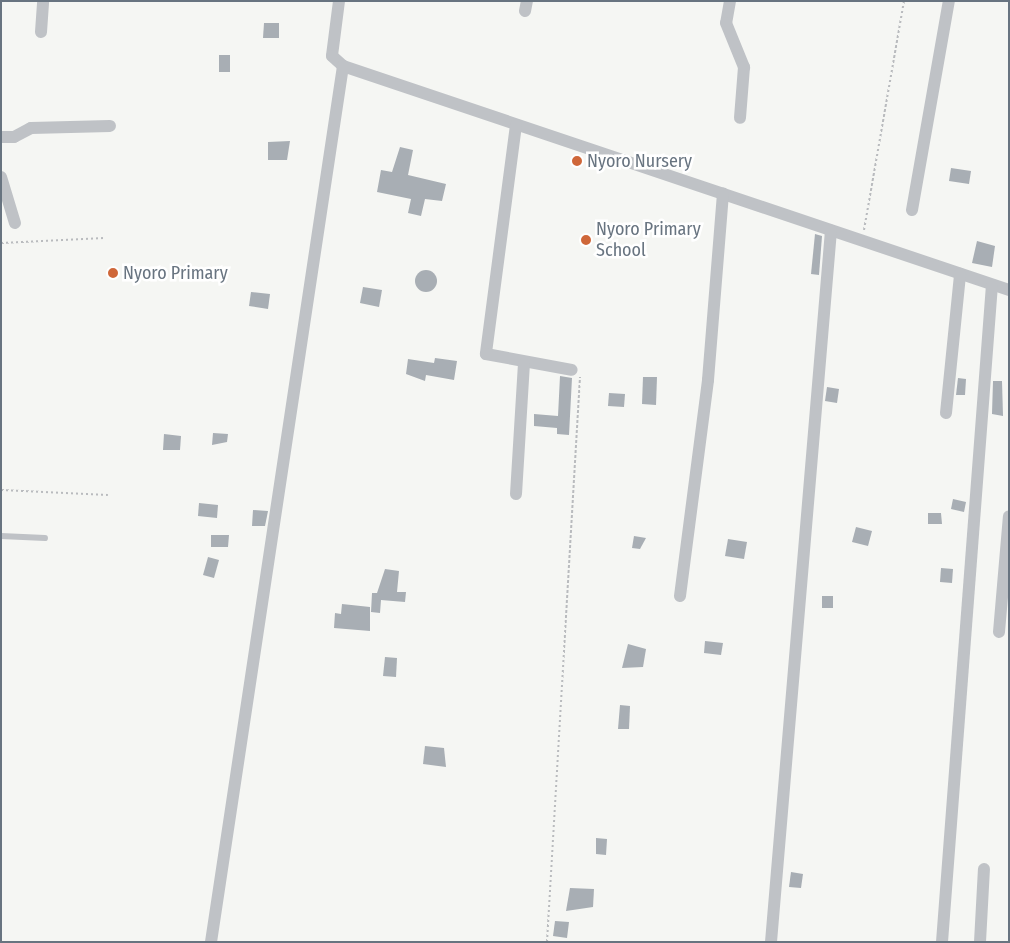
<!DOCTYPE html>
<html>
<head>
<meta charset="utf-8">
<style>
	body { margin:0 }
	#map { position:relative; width:1010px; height:943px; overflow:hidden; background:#f5f6f3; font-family:"Fira Sans Condensed",sans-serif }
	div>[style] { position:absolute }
	.building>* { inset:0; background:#a8aeb4 }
	.round { border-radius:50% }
	.path>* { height:2px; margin-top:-1px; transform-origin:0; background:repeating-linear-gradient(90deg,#b9bbbe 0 2.5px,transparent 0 5px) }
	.lane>* { height:6px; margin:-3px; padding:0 3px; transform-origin:3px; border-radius:3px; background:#bfc2c6 }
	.street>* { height:12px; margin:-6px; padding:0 6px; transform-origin:6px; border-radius:6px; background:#bfc2c6 }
	.dots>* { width:14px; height:14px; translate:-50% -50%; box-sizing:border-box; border:2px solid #fff; border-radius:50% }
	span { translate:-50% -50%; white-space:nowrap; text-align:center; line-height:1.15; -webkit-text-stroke:5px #fff; paint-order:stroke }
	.poi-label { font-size:18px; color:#687480 }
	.left { translate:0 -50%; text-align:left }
	.frame { position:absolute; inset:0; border:2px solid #687480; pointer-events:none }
</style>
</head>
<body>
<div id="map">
	<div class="building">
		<div style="clip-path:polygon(264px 23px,279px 23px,279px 38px,263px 38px)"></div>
		<div style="clip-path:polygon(219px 55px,230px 55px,230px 72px,219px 72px)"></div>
		<div style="clip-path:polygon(290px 141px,287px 160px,268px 160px,268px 142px)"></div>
		<div style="clip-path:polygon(400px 147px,413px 150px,408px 175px,446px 184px,442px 201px,425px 199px,421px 216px,408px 213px,411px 199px,377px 192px,381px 170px,392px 172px)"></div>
		<div style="clip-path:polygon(951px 168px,971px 171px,969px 184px,949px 181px)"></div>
		<div style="clip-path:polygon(815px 234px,822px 236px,819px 275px,811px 274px)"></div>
		<div style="clip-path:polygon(977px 241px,995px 246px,992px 267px,972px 263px)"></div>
		<div class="round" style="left:415px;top:270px;width:22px;height:22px"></div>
		<div style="clip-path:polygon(363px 287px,382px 290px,379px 307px,360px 303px)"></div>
		<div style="clip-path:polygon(251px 292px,270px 294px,268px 309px,249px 306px)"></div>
		<div style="clip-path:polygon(435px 358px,457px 361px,454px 380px,426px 375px,425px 381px,406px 374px,408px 359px,434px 363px)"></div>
		<div style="clip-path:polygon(560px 376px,572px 378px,569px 435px,557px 434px,557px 428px,534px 426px,534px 414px,558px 416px)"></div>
		<div style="clip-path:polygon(643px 377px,657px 377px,656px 405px,642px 404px)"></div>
		<div style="clip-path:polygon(958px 378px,966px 379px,965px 395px,956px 395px)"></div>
		<div style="clip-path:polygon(993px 381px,1002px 381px,1003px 416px,992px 414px)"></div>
		<div style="clip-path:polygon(827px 387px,839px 389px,837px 403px,825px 401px)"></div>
		<div style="clip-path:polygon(609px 393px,625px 394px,624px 407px,608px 406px)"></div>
		<div style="clip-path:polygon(213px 433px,228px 434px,227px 442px,212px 445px)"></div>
		<div style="clip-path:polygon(164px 434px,181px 436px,180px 450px,163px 450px)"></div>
		<div style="clip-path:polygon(953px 499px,966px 502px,964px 512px,951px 509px)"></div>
		<div style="clip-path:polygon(199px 503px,218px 505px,217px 518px,198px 516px)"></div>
		<div style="clip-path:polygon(253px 510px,268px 511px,265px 526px,252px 526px)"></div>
		<div style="clip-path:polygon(928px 513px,941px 513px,942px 524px,928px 524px)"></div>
		<div style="clip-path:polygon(856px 527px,872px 531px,868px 546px,852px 542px)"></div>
		<div style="clip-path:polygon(211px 535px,229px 535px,228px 547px,211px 547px)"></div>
		<div style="clip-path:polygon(634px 536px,646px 538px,640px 549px,632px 548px)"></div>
		<div style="clip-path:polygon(728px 539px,747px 542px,744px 559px,725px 556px)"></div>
		<div style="clip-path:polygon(208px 557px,219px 560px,214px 578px,203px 575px)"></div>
		<div style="clip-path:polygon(941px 568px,953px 569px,952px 583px,940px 582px)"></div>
		<div style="clip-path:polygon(385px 569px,399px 571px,397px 592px,406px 592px,405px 602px,381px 600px,380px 613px,371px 612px,372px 593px,377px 593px)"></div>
		<div style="clip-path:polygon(822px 596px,833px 596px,833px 608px,822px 608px)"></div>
		<div style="clip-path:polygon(342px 604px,370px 607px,370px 631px,334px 628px,335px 613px,341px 614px)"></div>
		<div style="clip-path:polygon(705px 641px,723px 643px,721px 655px,704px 653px)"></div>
		<div style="clip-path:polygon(628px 644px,646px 649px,643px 667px,622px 668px)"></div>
		<div style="clip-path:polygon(385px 657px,397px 658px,396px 677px,383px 676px)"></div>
		<div style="clip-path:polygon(620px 705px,630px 706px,629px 729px,618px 729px)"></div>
		<div style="clip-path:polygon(425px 746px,444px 748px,446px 767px,423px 764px)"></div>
		<div style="clip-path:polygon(596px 838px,607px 839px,606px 855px,596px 854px)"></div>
		<div style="clip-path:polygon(791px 872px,803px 874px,801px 888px,789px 887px)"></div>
		<div style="clip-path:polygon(570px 888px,594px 889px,593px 907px,566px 911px)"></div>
		<div style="clip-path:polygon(555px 921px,569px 922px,567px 938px,553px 936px)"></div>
	</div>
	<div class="path">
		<div style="left:864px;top:230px;width:232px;rotate:-80.1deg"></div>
		<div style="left:1px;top:243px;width:103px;rotate:-2.8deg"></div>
		<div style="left:1px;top:490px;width:107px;rotate:2.7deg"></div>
		<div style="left:547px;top:942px;width:566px;rotate:-86.66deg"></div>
	</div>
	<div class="lane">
		<div style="left:1px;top:536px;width:44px;rotate:2.6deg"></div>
	</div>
	<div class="street">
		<div style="left:339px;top:1px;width:55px;rotate:97.3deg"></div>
		<div style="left:332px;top:56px;width:15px;rotate:42deg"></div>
		<div style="left:343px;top:66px;width:703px;rotate:18.59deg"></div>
		<div style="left:730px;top:1px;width:22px;rotate:100deg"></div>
		<div style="left:726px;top:23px;width:48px;rotate:67.8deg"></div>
		<div style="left:744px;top:67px;width:51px;rotate:94.5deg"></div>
		<div style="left:525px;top:11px;width:10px;rotate:-79deg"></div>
		<div style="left:41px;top:32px;width:31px;rotate:-86deg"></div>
		<div style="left:516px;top:125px;width:231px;rotate:97.5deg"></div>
		<div style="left:486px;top:354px;width:87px;rotate:10.5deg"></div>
		<div style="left:1px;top:137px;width:13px"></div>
		<div style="left:14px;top:137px;width:19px;rotate:-28deg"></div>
		<div style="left:31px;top:128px;width:79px;rotate:-1.5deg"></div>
		<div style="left:1px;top:177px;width:48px;rotate:73.1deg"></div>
		<div style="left:912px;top:210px;width:212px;rotate:-80deg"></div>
		<div style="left:946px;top:413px;width:140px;rotate:-84.2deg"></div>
		<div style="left:516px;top:494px;width:130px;rotate:-86.5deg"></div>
		<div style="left:680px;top:596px;width:218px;rotate:-82.6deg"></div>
		<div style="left:708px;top:380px;width:187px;rotate:-85.4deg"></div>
		<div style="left:999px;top:632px;width:116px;rotate:-85.1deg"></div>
		<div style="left:211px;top:942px;width:886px;rotate:-81.43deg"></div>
		<div style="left:771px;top:942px;width:714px;rotate:-85.18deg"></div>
		<div style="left:942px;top:942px;width:659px;rotate:-85.65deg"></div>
		<div style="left:980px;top:942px;width:73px;rotate:-86.9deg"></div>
	</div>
	<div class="dots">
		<div style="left:577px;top:161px;background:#cf6739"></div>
		<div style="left:586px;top:240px;background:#cf6739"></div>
		<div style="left:113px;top:273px;background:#cf6739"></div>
	</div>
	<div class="poi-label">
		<span class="left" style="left:587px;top:161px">Nyoro Nursery</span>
		<span class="left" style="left:596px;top:240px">Nyoro Primary<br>School</span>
		<span class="left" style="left:123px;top:273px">Nyoro Primary</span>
	</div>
	<div class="frame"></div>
</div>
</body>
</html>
